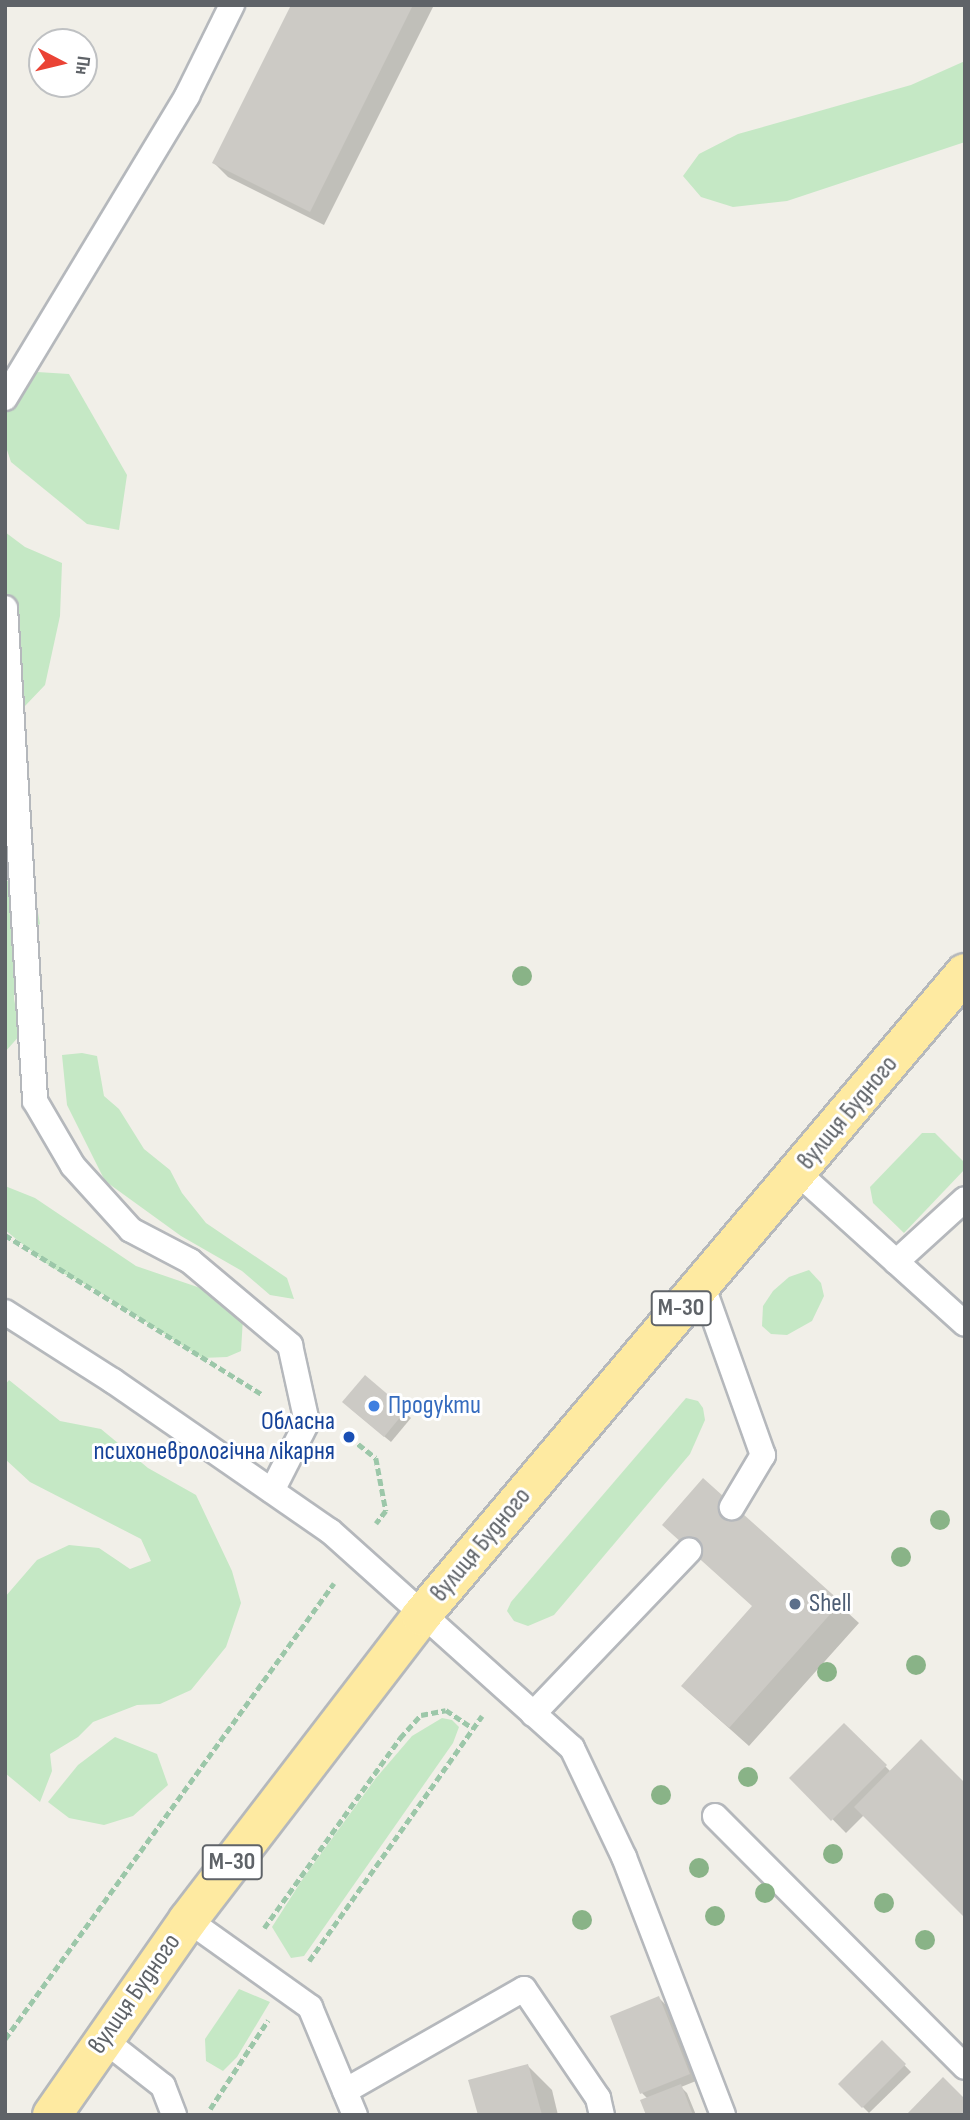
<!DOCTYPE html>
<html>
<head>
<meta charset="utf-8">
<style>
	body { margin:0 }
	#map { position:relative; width:970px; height:2120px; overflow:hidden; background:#f1efe8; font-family:"Sofia Sans Condensed",sans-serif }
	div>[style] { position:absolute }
	.green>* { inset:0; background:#c5e8c5 }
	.shadow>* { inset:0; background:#0003 }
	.building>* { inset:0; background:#cccac5 }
	.path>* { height:4.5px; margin-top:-2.25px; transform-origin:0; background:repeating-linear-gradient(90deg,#9cc7a9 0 7px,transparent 0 10.5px) }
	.roads { filter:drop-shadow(2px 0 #b5b8bc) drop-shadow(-2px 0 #b5b8bc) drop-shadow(0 2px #b5b8bc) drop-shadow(0 -2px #b5b8bc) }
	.service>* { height:24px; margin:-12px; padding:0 12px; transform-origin:12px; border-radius:12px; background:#fff }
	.trunk>* { height:38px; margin:-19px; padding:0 19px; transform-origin:19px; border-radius:19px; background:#feeaa1 }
	.trees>* { width:20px; height:20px; margin:-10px; border-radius:50%; background:#89b387 }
	.dots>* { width:19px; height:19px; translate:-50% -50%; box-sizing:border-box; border:4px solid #fff; border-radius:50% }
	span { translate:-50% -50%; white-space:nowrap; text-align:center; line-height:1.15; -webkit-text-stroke:6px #fff; paint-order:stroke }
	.shield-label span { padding:2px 5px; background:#fff; border:2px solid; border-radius:5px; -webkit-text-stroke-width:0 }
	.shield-label { font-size:24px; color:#5f6368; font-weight:700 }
	.street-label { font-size:26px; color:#5f6368 }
	.shop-label { font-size:26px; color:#366cbe }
	.left { translate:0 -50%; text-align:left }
	.transit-label { font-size:26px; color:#164399 }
	.right { translate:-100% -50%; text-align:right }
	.service-label { font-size:26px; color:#4e5e75 }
	.frame { position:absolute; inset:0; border:7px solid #5f6368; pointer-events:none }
	.north { position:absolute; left:28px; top:28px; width:70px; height:70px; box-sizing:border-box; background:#fff; border:2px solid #bfc1c3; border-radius:50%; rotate:97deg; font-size:19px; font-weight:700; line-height:28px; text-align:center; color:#5f6368 }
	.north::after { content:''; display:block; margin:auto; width:24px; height:32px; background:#ea4335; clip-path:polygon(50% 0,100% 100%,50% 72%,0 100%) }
</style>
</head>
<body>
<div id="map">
	<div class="green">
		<div style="clip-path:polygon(965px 61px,965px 142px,787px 201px,733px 207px,701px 197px,683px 176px,699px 154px,738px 134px,911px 85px)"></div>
		<div style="clip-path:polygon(5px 370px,69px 374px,127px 475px,119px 530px,87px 524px,11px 462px,5px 444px)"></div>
		<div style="clip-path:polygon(5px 532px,25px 547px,62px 563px,60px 616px,45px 685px,5px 727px)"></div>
		<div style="clip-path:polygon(5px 880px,34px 890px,40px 924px,14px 939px,14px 999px,21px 1034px,5px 1052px)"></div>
		<div style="clip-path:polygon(82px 1053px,97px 1056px,104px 1096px,119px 1109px,144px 1149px,170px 1170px,182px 1193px,206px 1223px,287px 1278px,294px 1299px,270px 1295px,242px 1271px,181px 1236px,105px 1181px,67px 1105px,62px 1055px)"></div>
		<div style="clip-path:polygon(922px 1133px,935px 1133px,965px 1163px,965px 1169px,904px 1233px,873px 1203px,870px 1187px)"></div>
		<div style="clip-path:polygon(5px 1186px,35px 1198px,136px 1266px,212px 1292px,243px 1318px,241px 1351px,227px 1357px,202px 1358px,96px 1290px,51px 1267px,5px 1230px)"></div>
		<div style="clip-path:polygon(809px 1270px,821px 1283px,824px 1296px,812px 1321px,787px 1335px,771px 1334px,762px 1326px,763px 1306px,773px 1291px,789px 1277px)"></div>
		<div style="clip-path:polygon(9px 1380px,60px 1421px,101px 1429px,148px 1468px,196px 1495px,232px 1571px,241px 1603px,226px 1647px,191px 1690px,160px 1704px,137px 1705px,93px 1722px,78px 1737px,50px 1754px,52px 1771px,40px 1802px,5px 1773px,5px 1597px,37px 1560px,69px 1545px,99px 1548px,130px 1569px,151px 1561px,141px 1539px,30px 1482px,5px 1459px,5px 1385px)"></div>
		<div style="clip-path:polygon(686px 1398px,698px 1401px,703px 1408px,705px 1420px,690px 1454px,554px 1615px,528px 1626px,514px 1621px,507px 1611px,511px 1602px)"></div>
		<div style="clip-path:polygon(442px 1718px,452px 1720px,459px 1727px,453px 1743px,304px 1956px,291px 1958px,272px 1927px,302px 1880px,376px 1778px,412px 1736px)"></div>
		<div style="clip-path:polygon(115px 1737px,157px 1754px,168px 1785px,133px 1816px,104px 1825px,69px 1818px,48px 1802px,78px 1765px)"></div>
		<div style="clip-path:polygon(239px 1989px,270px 2002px,237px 2057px,223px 2071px,206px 2061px,205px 2039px)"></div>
	</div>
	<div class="shadow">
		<div style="clip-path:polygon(293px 5px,434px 5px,324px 225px,228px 177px,214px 163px)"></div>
		<div style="clip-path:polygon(366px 1378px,411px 1418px,391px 1442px,351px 1409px)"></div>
		<div style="clip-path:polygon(703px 1481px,859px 1623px,749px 1746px,703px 1705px,754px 1607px)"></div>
		<div style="clip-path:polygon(844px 1725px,891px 1772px,864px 1815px,846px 1833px,792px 1778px)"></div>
		<div style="clip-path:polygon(659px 1998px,666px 2005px,696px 2081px,681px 2087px,687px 2093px,696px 2115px,648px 2115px,648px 2099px,642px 2093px)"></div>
		<div style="clip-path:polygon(882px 2042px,911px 2072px,869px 2113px,840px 2084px)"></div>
		<div style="clip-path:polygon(528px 2066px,552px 2090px,558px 2115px,479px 2115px)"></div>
	</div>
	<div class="building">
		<div style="clip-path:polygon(291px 5px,413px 5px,310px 212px,212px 163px)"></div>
		<div style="clip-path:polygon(365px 1375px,406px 1410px,384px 1437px,342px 1402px)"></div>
		<div style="clip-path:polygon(703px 1478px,841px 1602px,729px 1728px,681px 1686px,752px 1606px,662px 1525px)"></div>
		<div style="clip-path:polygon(844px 1723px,887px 1765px,831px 1821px,789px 1778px)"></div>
		<div style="clip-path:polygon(921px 1739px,965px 1783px,965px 1918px,854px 1807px)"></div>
		<div style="clip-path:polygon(659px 1996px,690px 2074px,640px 2094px,610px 2016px)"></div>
		<div style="clip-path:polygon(882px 2040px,906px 2064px,862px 2108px,838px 2084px)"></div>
		<div style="clip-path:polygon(528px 2064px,542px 2115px,478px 2115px,468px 2080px)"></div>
		<div style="clip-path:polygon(943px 2077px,965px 2099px,965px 2115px,906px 2115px)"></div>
		<div style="clip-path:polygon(681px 2084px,693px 2115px,646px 2115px,640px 2100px)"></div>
	</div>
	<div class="path">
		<div style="left:5px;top:1235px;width:304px;rotate:31.8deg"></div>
		<div style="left:342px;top:1431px;width:43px;rotate:38.5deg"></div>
		<div style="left:376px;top:1458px;width:54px;rotate:79.3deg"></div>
		<div style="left:386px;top:1511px;width:16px;rotate:128deg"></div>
		<div style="left:264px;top:1928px;width:234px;rotate:-54.4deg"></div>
		<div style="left:400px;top:1738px;width:31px;rotate:-48deg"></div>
		<div style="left:421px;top:1715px;width:25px;rotate:-11deg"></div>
		<div style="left:446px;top:1710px;width:32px;rotate:34deg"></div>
		<div style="left:309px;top:1961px;width:300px;rotate:-54.8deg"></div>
		<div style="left:5px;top:2039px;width:562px;rotate:-54.19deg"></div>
		<div style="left:210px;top:2109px;width:106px;rotate:-56.9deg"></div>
	</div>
	<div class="roads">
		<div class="service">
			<div style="left:5px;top:398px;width:353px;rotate:-58.9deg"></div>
			<div style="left:187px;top:96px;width:102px;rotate:-63.7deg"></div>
			<div style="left:5px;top:608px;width:494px;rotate:86.5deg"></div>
			<div style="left:35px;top:1101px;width:75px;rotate:59.7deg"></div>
			<div style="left:73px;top:1166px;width:86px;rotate:47.8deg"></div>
			<div style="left:131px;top:1230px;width:67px;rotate:27.7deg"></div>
			<div style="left:190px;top:1261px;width:131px;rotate:40deg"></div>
			<div style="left:290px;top:1345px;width:79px;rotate:77.6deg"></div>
			<div style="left:307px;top:1422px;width:77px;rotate:116.9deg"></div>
			<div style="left:798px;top:1173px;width:225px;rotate:42.1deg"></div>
			<div style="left:896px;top:1262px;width:93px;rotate:-42.4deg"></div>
			<div style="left:702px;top:1284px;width:182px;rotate:70.4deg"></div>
			<div style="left:763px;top:1455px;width:61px;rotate:120.8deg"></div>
			<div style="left:5px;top:1312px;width:128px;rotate:32.6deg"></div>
			<div style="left:113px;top:1381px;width:264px;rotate:34.7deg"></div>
			<div style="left:330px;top:1531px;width:325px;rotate:41.9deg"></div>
			<div style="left:572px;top:1748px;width:121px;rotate:64.5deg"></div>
			<div style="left:624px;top:1857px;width:276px;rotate:69deg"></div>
			<div style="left:533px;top:1714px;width:226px;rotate:-46.3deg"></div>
			<div style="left:715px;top:1816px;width:354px;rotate:45.1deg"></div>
			<div style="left:188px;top:1920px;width:150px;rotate:35.5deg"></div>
			<div style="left:310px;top:2007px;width:117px;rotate:67.4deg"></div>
			<div style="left:103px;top:2039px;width:76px;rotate:38.1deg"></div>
			<div style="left:163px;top:2086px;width:31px;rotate:69deg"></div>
			<div style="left:345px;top:2091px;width:206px;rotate:-29.7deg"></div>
			<div style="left:524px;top:1989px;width:132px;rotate:55.8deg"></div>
			<div style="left:598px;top:2098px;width:17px;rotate:77deg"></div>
		</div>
		<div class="trunk">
			<div style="left:52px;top:2115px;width:238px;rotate:-55.1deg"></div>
			<div style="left:188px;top:1920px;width:383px;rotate:-52.5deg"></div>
			<div style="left:421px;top:1616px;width:842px;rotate:-49.77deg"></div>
		</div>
	</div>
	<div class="trees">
		<div style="left:522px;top:976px"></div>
		<div style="left:940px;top:1520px"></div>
		<div style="left:901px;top:1557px"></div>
		<div style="left:916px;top:1665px"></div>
		<div style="left:827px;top:1672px"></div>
		<div style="left:748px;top:1777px"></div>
		<div style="left:661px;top:1795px"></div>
		<div style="left:833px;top:1854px"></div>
		<div style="left:699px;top:1868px"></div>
		<div style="left:765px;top:1893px"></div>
		<div style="left:884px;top:1903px"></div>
		<div style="left:715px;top:1916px"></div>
		<div style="left:582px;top:1920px"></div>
		<div style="left:925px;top:1940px"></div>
	</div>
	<div class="dots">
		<div style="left:374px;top:1406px;background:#3f7fe0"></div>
		<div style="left:349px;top:1437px;background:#1a4fb4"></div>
		<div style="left:795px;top:1604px;background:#5c6f8a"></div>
	</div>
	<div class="shield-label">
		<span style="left:681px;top:1308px">М-30</span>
		<span style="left:232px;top:1862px">М-30</span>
	</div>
	<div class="street-label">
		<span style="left:848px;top:1113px;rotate:-50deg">вулиця Будного</span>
		<span style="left:481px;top:1545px;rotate:-50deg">вулиця Будного</span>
		<span style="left:135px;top:1994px;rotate:-55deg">вулиця Будного</span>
	</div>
	<div class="shop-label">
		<span class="left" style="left:388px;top:1406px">Продукти</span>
	</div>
	<div class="transit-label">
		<span class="right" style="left:335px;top:1437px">Обласна<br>психоневрологічна лікарня</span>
	</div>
	<div class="service-label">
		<span class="left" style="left:809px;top:1604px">Shell</span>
	</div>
	<div class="frame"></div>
	<div class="north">Пн</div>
</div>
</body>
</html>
